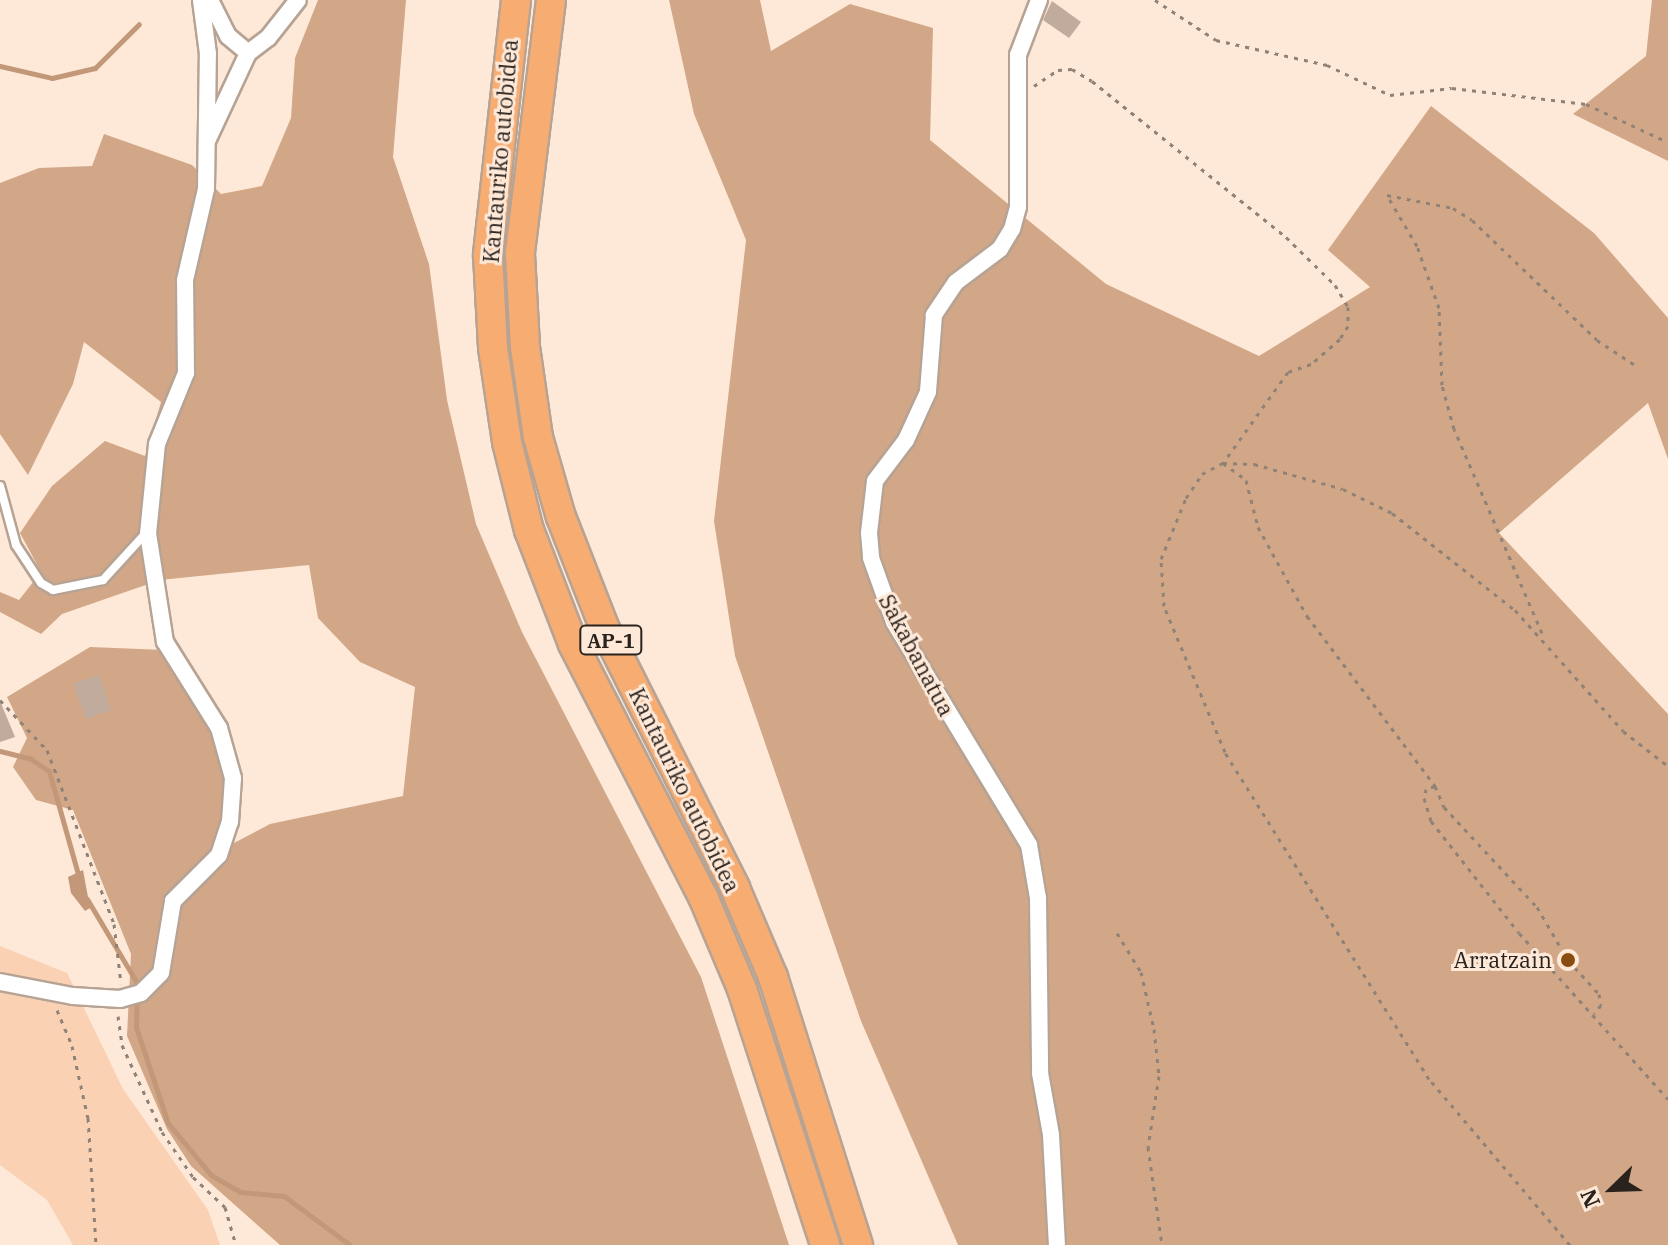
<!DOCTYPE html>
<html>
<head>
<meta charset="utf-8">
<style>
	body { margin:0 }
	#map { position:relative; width:1668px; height:1245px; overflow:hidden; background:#fee8d8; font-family:"IBM Plex Serif",serif }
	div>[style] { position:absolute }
	.green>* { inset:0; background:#fad1b3 }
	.forest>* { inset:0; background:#d2a787 }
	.water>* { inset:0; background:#c29878 }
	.stream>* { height:5px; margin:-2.5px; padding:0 2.5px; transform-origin:2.5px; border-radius:2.5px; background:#c29878 }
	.building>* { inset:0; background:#c0ab9c }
	.path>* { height:3px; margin-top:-1.5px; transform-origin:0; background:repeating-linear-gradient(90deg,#908277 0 4px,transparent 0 10px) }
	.roads { filter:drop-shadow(2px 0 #b7a394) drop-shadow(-2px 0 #b7a394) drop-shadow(0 2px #b7a394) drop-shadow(0 -2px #b7a394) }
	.lane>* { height:8px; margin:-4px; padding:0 4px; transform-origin:4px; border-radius:4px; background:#fff }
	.street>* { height:16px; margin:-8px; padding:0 8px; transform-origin:8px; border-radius:8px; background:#fff }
	.highway>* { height:28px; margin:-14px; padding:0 14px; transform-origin:14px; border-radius:14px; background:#f7ac72 }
	.dots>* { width:22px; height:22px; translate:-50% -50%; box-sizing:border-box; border:4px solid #fee8d8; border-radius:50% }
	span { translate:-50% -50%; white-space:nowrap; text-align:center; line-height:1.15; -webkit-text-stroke:6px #fee8d8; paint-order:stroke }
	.shield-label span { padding:2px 6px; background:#fee8d8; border:2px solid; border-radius:6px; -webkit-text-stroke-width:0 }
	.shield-label { font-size:20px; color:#2a221c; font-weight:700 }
	.street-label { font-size:22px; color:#2a221c }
	.poi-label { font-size:22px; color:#2a221c }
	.right { translate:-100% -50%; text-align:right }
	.north { position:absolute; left:1572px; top:1149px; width:80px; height:80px; -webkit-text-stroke:6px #fee8d8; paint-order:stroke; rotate:247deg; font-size:22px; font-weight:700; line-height:32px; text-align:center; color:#2a221c }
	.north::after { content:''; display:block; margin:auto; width:28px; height:36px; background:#2a221c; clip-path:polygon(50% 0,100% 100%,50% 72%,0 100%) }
</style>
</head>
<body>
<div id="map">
	<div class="green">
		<div style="clip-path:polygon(0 946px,67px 973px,123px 1089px,208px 1210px,220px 1245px,73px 1245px,47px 1200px,0 1165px)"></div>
	</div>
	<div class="forest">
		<div style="clip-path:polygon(318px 0,406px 0,393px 157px,429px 264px,447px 400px,476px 524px,522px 632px,701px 977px,789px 1245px,280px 1245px,191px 1166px,167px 1129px,127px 1036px,131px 954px,73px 810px,36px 800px,13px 767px,27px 738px,7px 697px,90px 647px,164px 650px,211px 725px,229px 780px,215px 853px,270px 824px,403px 796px,415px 687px,360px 662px,318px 618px,309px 565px,160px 580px,62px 614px,41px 634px,0 612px,0 592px,19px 600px,41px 572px,20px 533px,52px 486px,105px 441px,145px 456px,161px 402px,84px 342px,73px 384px,28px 475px,0 434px,0 183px,39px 168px,92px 166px,104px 134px,192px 165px,221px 194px,262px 186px,291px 118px,295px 58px)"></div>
		<div style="clip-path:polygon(669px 0,760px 0,771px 51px,850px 4px,933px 28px,930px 140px,1106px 284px,1259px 356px,1370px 287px,1328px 250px,1431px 106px,1594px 233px,1668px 318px,1668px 459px,1648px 403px,1499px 533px,1668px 714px,1668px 1245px,958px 1245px,861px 1021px,735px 656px,714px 521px,746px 240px,694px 114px)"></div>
		<div style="clip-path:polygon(1652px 0,1668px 0,1668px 161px,1573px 114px,1646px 56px)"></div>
	</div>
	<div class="water">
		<div style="clip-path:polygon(83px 870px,90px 908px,85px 911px,71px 893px,68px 877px)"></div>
	</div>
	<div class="stream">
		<div style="left:0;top:66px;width:53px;rotate:13deg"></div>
		<div style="left:52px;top:78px;width:44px;rotate:-13.1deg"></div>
		<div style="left:95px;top:68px;width:62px;rotate:-45deg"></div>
		<div style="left:0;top:751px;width:32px;rotate:14deg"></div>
		<div style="left:31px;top:759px;width:22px;rotate:34deg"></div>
		<div style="left:49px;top:771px;width:107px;rotate:74.3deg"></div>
		<div style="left:87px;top:899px;width:98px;rotate:59.2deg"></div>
		<div style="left:137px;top:983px;width:44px;rotate:91.3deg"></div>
		<div style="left:136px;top:1027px;width:101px;rotate:71.6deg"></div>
		<div style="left:168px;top:1123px;width:67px;rotate:50.4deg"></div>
		<div style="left:211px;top:1175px;width:34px;rotate:30deg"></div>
		<div style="left:240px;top:1192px;width:44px;rotate:5.2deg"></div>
		<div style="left:284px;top:1196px;width:82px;rotate:36.6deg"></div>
	</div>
	<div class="building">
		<div style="clip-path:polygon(1052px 1px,1081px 22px,1069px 38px,1043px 20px)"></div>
		<div style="clip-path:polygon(99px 675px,111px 710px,86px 719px,73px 684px)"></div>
		<div style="clip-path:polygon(0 701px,15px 737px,0 742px)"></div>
	</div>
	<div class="path">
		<div style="left:1155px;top:0;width:73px;rotate:33.3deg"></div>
		<div style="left:1216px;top:40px;width:114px;rotate:12.7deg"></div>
		<div style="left:1327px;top:65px;width:70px;rotate:25.5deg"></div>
		<div style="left:1390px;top:95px;width:62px;rotate:-6.4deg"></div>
		<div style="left:1452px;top:88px;width:135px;rotate:6.8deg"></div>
		<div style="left:1586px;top:104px;width:90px;rotate:24.9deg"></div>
		<div style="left:1034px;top:86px;width:29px;rotate:-34deg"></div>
		<div style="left:1058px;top:70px;width:14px;rotate:-4deg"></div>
		<div style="left:1072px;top:69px;width:23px;rotate:31deg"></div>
		<div style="left:1092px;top:81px;width:249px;rotate:38.8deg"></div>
		<div style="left:1286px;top:237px;width:69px;rotate:44.4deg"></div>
		<div style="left:1335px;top:285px;width:26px;rotate:59deg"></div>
		<div style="left:1348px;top:307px;width:19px;rotate:90deg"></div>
		<div style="left:1348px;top:326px;width:15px;rotate:122deg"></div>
		<div style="left:1340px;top:339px;width:38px;rotate:139deg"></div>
		<div style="left:1311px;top:364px;width:24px;rotate:161deg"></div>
		<div style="left:1288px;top:372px;width:112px;rotate:125.5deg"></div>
		<div style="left:1223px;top:463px;width:29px;rotate:36deg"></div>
		<div style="left:1246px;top:480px;width:49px;rotate:75.7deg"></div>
		<div style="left:1258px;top:527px;width:102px;rotate:61.2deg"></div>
		<div style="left:1307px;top:616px;width:213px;rotate:53deg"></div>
		<div style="left:1435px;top:786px;width:23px;rotate:67deg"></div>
		<div style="left:1444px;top:807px;width:137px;rotate:47.1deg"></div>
		<div style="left:1537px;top:907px;width:61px;rotate:59.7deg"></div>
		<div style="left:1568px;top:960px;width:46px;rotate:47.6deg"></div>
		<div style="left:1599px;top:994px;width:11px;rotate:80deg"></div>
		<div style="left:1601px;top:1005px;width:11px;rotate:128deg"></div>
		<div style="left:1542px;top:633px;width:222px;rotate:-113.3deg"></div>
		<div style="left:1454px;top:429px;width:46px;rotate:-105.3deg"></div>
		<div style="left:1442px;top:385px;width:77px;rotate:-92.2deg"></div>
		<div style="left:1439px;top:308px;width:66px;rotate:-109.5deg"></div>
		<div style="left:1417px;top:246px;width:59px;rotate:-120.5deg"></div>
		<div style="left:1387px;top:195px;width:67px;rotate:11.1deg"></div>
		<div style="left:1453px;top:208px;width:22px;rotate:32deg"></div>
		<div style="left:1472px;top:220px;width:173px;rotate:43.8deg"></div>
		<div style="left:1597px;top:340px;width:49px;rotate:33.4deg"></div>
		<div style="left:0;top:700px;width:69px;rotate:46.8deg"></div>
		<div style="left:47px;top:750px;width:186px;rotate:68.9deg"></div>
		<div style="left:114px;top:924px;width:60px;rotate:83.3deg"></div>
		<div style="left:1435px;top:786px;width:9px;rotate:162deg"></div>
		<div style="left:1426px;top:789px;width:9px;rotate:103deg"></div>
		<div style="left:1424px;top:798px;width:24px;rotate:73deg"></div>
		<div style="left:1431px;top:821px;width:142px;rotate:51.8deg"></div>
		<div style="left:1519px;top:933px;width:223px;rotate:48.1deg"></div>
		<div style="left:1117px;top:933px;width:46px;rotate:58.4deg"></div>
		<div style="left:1141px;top:972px;width:58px;rotate:77.2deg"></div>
		<div style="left:1154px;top:1029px;width:47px;rotate:83.9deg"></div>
		<div style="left:1159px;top:1076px;width:72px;rotate:98.8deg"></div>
		<div style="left:1148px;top:1147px;width:99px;rotate:81.9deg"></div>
		<div style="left:57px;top:1010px;width:39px;rotate:67deg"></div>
		<div style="left:72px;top:1046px;width:74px;rotate:77.5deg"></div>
		<div style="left:88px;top:1118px;width:127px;rotate:86.4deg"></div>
		<div style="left:118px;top:1016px;width:29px;rotate:82deg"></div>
		<div style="left:122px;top:1045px;width:96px;rotate:65.3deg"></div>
		<div style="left:162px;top:1132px;width:55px;rotate:55.4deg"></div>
		<div style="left:193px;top:1177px;width:44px;rotate:43.2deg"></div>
		<div style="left:225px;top:1207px;width:40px;rotate:74deg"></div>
		<div style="left:1570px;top:1245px;width:218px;rotate:-130.3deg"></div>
		<div style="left:1429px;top:1079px;width:385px;rotate:-122deg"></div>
		<div style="left:1225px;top:752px;width:158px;rotate:-112.7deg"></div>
		<div style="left:1164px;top:606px;width:47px;rotate:-93.7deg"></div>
		<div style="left:1161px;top:559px;width:66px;rotate:-67.7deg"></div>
		<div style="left:1186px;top:498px;width:29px;rotate:-56deg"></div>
		<div style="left:1202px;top:474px;width:24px;rotate:-28deg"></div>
		<div style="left:1223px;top:463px;width:31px;rotate:2deg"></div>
		<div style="left:1254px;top:464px;width:92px;rotate:15.7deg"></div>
		<div style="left:1343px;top:489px;width:55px;rotate:26.1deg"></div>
		<div style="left:1392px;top:513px;width:157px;rotate:38.3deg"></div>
		<div style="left:1515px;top:610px;width:162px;rotate:48.2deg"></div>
		<div style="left:1623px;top:731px;width:57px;rotate:37.9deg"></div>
	</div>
	<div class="roads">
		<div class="lane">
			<div style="left:0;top:486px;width:61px;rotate:74.8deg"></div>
			<div style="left:16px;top:545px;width:45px;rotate:56.7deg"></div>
			<div style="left:41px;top:583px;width:14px;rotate:30deg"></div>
			<div style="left:53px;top:590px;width:51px;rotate:-11.3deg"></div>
			<div style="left:103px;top:580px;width:64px;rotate:-47.5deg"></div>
		</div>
		<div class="street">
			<div style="left:210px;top:0;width:40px;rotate:63.4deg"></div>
			<div style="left:228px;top:36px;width:26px;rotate:40deg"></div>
			<div style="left:248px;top:53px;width:25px;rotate:-37deg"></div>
			<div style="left:268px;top:38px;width:48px;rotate:-51.7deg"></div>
			<div style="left:1039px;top:0;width:59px;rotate:110.9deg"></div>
			<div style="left:1018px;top:55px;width:152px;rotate:90deg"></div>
			<div style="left:1018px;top:207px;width:23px;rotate:105deg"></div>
			<div style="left:1012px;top:229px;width:23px;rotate:121deg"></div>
			<div style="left:1000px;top:249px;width:55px;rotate:143.1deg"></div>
			<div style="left:956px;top:282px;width:40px;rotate:124deg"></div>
			<div style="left:934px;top:315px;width:77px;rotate:94.5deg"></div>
			<div style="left:928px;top:392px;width:53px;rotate:114.6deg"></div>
			<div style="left:906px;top:440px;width:51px;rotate:127.1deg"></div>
			<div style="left:875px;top:481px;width:52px;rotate:96.6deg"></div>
			<div style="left:869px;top:533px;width:25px;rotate:85deg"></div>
			<div style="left:871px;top:558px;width:68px;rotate:70.2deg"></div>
			<div style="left:894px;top:622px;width:261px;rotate:58.8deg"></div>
			<div style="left:1029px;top:845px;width:54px;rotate:80.4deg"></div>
			<div style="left:1038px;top:898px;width:175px;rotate:89.3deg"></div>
			<div style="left:1040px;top:1073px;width:63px;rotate:79.9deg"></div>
			<div style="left:1051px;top:1135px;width:110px;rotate:86.9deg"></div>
			<div style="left:207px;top:141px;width:97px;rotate:-65deg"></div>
			<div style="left:0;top:982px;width:74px;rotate:10.9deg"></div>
			<div style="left:73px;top:996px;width:47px;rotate:3.7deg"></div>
			<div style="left:120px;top:999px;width:22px;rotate:-16deg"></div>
			<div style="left:141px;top:993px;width:28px;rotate:-45deg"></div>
			<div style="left:161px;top:973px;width:73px;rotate:-80.5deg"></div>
			<div style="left:173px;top:901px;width:65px;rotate:-45deg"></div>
			<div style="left:219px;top:855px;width:35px;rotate:-72deg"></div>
			<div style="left:230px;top:822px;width:44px;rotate:-86.1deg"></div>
			<div style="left:233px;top:778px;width:52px;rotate:-105.6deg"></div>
			<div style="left:219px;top:728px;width:102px;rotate:-122.1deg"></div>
			<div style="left:165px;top:642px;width:109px;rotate:-98.9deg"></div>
			<div style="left:148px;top:534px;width:90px;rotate:-84.3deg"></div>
			<div style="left:157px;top:444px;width:77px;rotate:-67.8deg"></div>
			<div style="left:186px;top:373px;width:93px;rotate:-90.6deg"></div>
			<div style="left:185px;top:280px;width:93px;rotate:-77deg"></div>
			<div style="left:206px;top:189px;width:135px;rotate:-89.2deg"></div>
			<div style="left:208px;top:54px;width:54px;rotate:-97.4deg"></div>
		</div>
		<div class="highway">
			<div style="left:516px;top:0;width:257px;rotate:96.3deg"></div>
			<div style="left:488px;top:255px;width:93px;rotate:86.9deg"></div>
			<div style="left:493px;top:348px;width:95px;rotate:81.5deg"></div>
			<div style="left:507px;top:442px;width:91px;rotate:76deg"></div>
			<div style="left:529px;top:530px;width:122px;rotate:68.9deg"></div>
			<div style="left:573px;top:644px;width:287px;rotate:62.8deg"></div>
			<div style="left:704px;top:899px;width:98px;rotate:67.1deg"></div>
			<div style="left:742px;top:989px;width:269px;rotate:72deg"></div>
			<div style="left:551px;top:0;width:256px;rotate:97deg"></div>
			<div style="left:520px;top:254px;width:93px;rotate:86.9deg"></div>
			<div style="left:525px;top:347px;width:91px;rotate:81.8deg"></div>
			<div style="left:538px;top:437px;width:83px;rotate:74deg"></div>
			<div style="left:561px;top:517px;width:118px;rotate:68.6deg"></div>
			<div style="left:604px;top:627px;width:292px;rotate:63.3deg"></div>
			<div style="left:735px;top:888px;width:97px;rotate:66.9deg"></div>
			<div style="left:773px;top:977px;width:281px;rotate:72.4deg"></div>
		</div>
	</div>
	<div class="dots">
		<div style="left:1568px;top:960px;background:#8a4c10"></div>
	</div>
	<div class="shield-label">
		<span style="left:611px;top:640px">AP-1</span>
	</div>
	<div class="street-label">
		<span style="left:500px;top:151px;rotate:-85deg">Kantauriko autobidea</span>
		<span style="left:917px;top:655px;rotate:62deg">Sakabanatua</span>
		<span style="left:685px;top:790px;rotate:64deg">Kantauriko autobidea</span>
	</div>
	<div class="poi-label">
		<span class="right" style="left:1552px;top:960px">Arratzain</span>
	</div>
	<div class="north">N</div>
</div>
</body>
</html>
